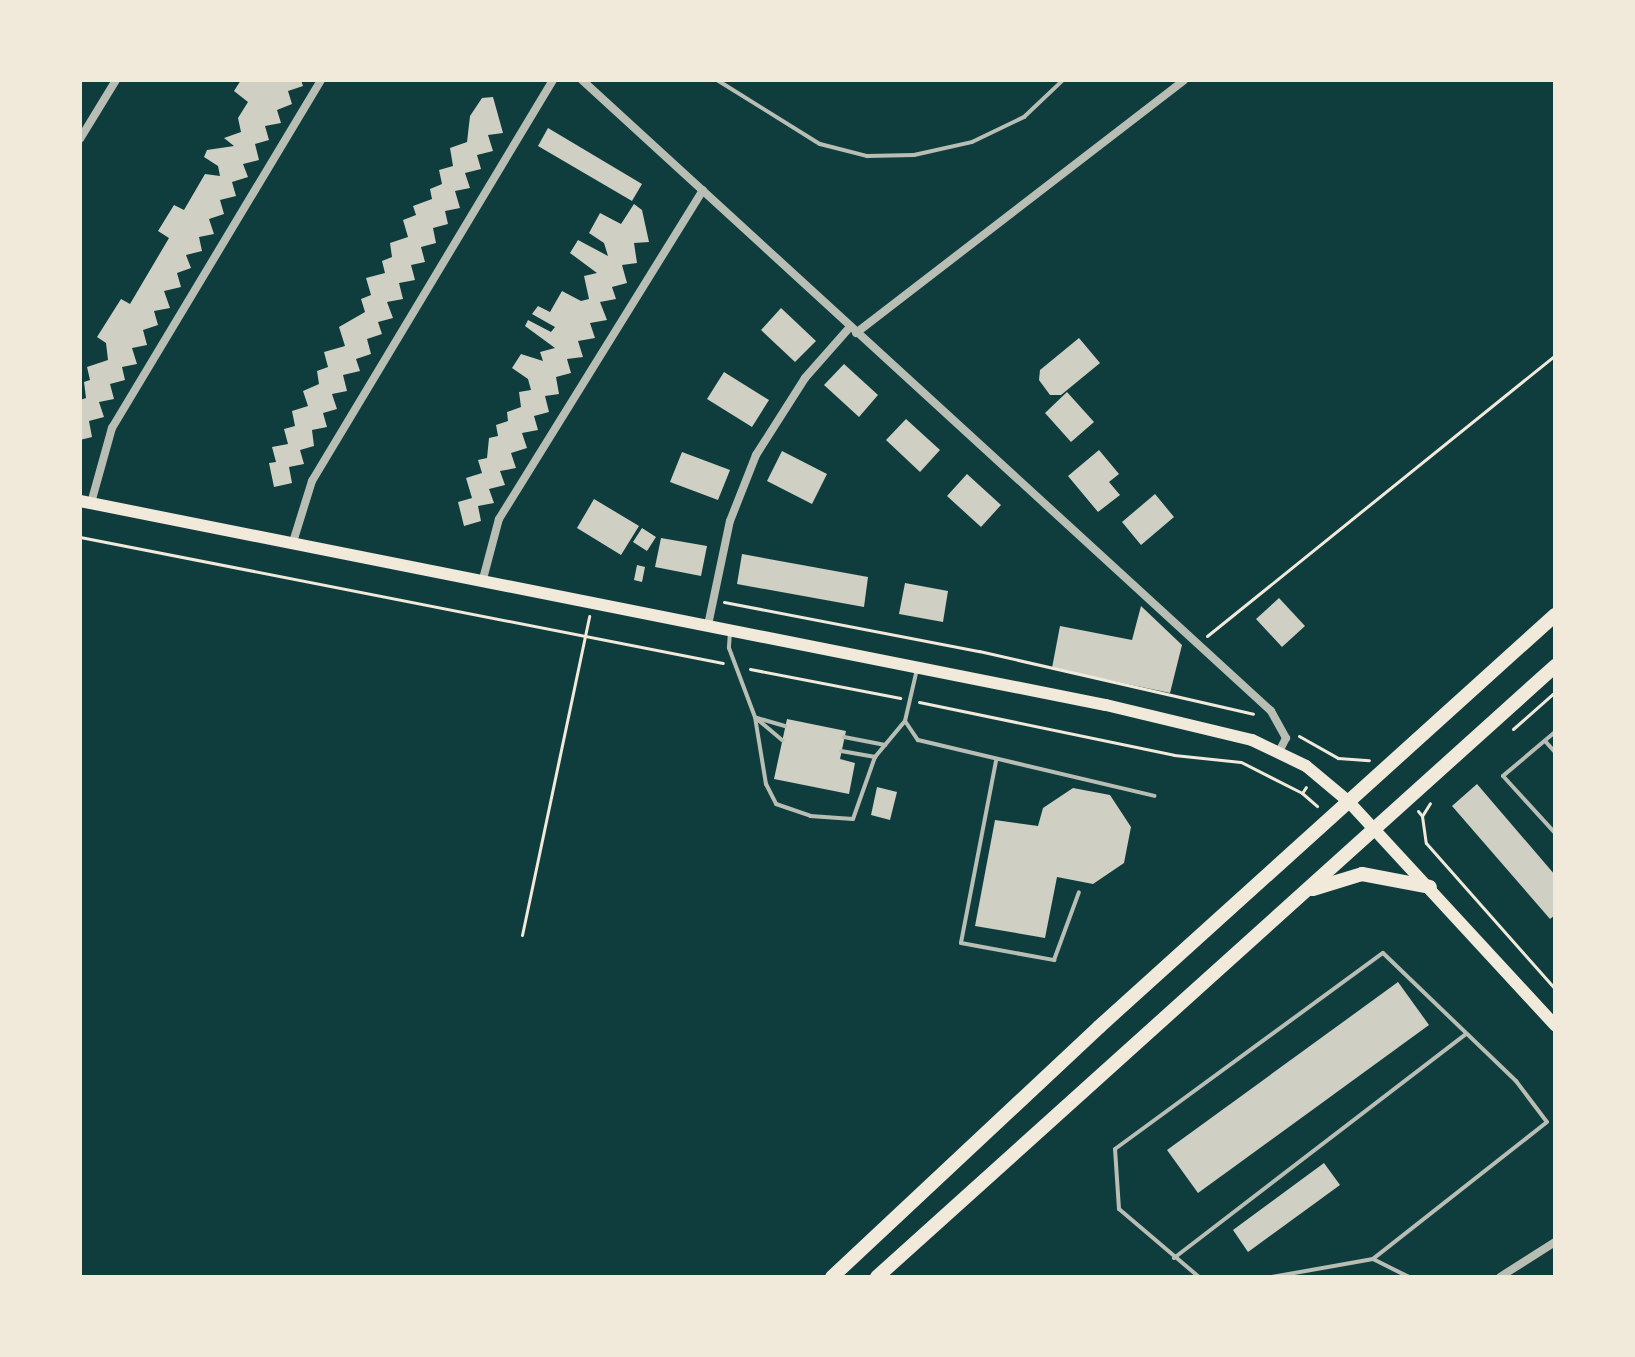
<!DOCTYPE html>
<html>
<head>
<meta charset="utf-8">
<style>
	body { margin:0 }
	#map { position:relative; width:1635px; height:1357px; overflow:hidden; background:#0f3d3e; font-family:"Fira Sans",sans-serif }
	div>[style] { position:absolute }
	.building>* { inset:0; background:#cfcfc3 }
	.path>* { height:3px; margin:-1.5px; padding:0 1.5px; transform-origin:1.5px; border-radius:1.5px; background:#f1e9da }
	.service>* { height:4px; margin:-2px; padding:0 2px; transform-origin:2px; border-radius:2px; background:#b8beb3 }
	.minor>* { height:8px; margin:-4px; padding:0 4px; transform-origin:4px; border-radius:4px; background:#b8beb3 }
	.secondary>* { height:12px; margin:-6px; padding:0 6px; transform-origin:6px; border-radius:6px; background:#f1e9da }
	.primary>* { height:14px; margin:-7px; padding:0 7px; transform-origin:7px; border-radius:7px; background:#f1e9da }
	span { translate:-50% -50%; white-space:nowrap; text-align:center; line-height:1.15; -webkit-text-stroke:6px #f1e9da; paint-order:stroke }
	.frame { position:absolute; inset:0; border:82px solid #f1e9da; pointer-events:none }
</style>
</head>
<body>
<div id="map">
	<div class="building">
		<div style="clip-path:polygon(241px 80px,301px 80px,303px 86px,288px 91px,292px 104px,277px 110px,281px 123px,265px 126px,269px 140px,255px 144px,259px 160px,243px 164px,248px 177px,232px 182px,236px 196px,220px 200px,224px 214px,209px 219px,214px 234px,199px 237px,202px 251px,186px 255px,191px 268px,177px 273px,181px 287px,164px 291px,170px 308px,154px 311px,158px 325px,143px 330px,147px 345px,132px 348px,137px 364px,122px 367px,125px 380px,110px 384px,114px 399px,99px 402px,104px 417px,89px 421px,92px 437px,80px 440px,80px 400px,86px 398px,84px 382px,90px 380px,87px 367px,108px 360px,106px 343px,97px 337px,121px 299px,130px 304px,169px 238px,158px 231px,174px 205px,184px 210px,205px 174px,220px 176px,218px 166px,204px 157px,207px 150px,234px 146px,224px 138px,241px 132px,238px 118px,248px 102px,234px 91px)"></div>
		<div style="clip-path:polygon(493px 97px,503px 133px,488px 135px,493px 151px,477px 155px,481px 169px,465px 173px,470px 188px,455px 191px,460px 208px,445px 211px,448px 224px,433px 228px,436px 243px,421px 247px,425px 262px,411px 265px,415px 280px,399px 283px,403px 299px,387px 302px,393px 318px,378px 322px,382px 334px,367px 339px,371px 354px,356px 359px,360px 371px,343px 375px,347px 391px,332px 394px,337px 409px,323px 413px,327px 427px,312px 430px,314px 446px,300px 450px,304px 464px,289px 467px,292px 483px,274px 487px,269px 463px,276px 462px,272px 447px,288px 444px,284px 429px,295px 426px,292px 411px,308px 406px,303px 391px,319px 384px,317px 371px,328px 367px,324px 352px,345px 346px,339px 327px,365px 312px,361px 299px,371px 295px,366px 278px,385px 273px,382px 261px,392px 257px,390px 243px,408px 237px,403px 220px,416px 215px,413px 206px,432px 199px,430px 189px,442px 184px,439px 170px,453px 166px,450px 148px,467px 142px,470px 116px,482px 98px)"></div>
		<div style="clip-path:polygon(548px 128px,642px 184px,632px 201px,538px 146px)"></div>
		<div style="clip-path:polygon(634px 204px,642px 210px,649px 242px,634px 243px,637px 263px,622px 265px,627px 283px,612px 287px,616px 299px,600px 302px,607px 320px,590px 323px,595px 338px,578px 341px,583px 357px,567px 359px,571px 373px,556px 377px,559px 394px,545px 396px,549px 412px,534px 416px,538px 430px,522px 433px,527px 448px,511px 453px,516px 468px,500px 471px,505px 485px,489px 489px,494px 503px,478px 506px,481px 521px,464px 526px,458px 502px,472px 498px,466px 478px,482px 473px,478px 460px,487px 458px,489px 438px,498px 436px,496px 425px,508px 421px,507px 412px,521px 407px,519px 392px,531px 390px,528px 379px,512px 368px,521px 354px,543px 361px,540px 352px,555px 348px,525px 326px,528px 320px,551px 332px,555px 327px,532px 314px,538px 306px,550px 312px,562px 291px,581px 301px,589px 299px,584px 276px,597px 273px,570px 253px,578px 240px,608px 256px,604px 243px,589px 233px,600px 213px,621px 224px)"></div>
		<div style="clip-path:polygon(781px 308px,816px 341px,795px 362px,761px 330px)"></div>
		<div style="clip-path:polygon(1079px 338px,1100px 363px,1061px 395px,1050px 395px,1039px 380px,1040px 370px)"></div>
		<div style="clip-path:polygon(844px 364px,878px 395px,859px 417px,824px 385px)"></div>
		<div style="clip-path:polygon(724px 372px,769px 400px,752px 427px,707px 399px)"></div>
		<div style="clip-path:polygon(1067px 392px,1094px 422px,1071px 442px,1045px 413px)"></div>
		<div style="clip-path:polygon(906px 419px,940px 450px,920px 472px,886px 440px)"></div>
		<div style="clip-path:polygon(1099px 450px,1119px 474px,1109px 482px,1120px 495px,1098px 512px,1068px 476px)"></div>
		<div style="clip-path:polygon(782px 451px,827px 474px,812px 504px,767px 481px)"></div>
		<div style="clip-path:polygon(682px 452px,730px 470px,718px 500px,670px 482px)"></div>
		<div style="clip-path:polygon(967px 474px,1001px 505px,981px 527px,947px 496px)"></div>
		<div style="clip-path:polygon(1155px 494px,1174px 517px,1141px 545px,1122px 522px)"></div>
		<div style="clip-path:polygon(594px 499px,639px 526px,621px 555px,577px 528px)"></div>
		<div style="clip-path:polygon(642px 528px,656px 537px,647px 551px,633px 542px)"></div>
		<div style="clip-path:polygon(661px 538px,707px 546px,701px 576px,655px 567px)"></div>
		<div style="clip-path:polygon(742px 554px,868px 577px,864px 607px,737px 584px)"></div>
		<div style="clip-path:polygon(637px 565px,645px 567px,642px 582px,634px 580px)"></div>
		<div style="clip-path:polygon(905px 583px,948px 591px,943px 622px,899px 614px)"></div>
		<div style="clip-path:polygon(1279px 598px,1305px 626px,1282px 647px,1256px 619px)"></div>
		<div style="clip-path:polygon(1141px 606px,1182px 645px,1170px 693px,1052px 668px,1060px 626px,1132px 640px)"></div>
		<div style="clip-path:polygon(787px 719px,846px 731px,840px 759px,855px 763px,849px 794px,774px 779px)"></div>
		<div style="clip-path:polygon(1477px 784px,1555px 875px,1555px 915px,1550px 919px,1452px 806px)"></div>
		<div style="clip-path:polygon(877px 787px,897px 792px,890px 820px,871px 815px)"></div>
		<div style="clip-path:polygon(1073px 788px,1110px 795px,1131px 827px,1124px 863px,1093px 884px,1057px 877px,1045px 938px,975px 926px,995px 820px,1038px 826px,1043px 808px)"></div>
		<div style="clip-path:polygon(1398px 982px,1429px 1025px,1198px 1193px,1167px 1150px)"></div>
		<div style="clip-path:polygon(1324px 1163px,1340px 1185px,1248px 1252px,1233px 1230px)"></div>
	</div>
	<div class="path">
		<div style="left:80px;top:537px;width:655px;rotate:11.09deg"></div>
		<div style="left:724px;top:602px;width:260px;rotate:10.9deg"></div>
		<div style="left:979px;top:651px;width:281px;rotate:12.9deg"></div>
		<div style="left:1207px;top:636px;width:447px;rotate:-38.9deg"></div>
		<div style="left:750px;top:669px;width:153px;rotate:10.9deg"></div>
		<div style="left:919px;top:702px;width:260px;rotate:11.7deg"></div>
		<div style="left:1174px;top:755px;width:67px;rotate:6deg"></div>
		<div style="left:1241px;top:762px;width:68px;rotate:26.9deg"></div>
		<div style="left:1302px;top:793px;width:7px;rotate:-56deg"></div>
		<div style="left:1513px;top:729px;width:56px;rotate:-41.4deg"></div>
		<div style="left:1299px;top:736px;width:45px;rotate:29.4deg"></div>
		<div style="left:1338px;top:758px;width:31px;rotate:4deg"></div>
		<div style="left:1302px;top:793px;width:20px;rotate:41deg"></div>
		<div style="left:1418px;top:811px;width:6px;rotate:51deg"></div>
		<div style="left:1422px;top:816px;width:15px;rotate:-58deg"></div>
		<div style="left:1422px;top:816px;width:27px;rotate:82deg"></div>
		<div style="left:1426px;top:843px;width:195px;rotate:48.5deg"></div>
		<div style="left:522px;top:935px;width:326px;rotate:-78.1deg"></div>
	</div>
	<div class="service">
		<div style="left:717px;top:80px;width:121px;rotate:31.9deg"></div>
		<div style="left:820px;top:144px;width:49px;rotate:14.3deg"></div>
		<div style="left:867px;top:156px;width:47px;rotate:-1.2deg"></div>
		<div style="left:914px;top:155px;width:59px;rotate:-12.6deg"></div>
		<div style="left:972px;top:142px;width:58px;rotate:-25.7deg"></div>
		<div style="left:1024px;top:117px;width:54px;rotate:-43.5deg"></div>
		<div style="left:730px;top:632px;width:16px;rotate:94deg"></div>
		<div style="left:729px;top:648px;width:74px;rotate:69.4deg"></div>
		<div style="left:755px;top:717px;width:68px;rotate:80.7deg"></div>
		<div style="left:766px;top:784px;width:22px;rotate:63deg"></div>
		<div style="left:776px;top:804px;width:36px;rotate:19deg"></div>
		<div style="left:810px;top:816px;width:43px;rotate:4deg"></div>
		<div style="left:853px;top:819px;width:66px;rotate:-70.5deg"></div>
		<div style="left:757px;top:718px;width:29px;rotate:16deg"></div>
		<div style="left:757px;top:719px;width:33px;rotate:40deg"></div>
		<div style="left:905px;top:721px;width:23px;rotate:56deg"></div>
		<div style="left:918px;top:740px;width:243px;rotate:13.3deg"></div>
		<div style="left:1555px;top:732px;width:68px;rotate:139.8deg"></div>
		<div style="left:1503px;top:776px;width:77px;rotate:47.6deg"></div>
		<div style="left:844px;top:737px;width:42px;rotate:11deg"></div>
		<div style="left:1545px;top:741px;width:15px;rotate:48deg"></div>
		<div style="left:841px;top:751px;width:35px;rotate:10deg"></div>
		<div style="left:875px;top:757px;width:47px;rotate:-50.2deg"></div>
		<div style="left:905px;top:721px;width:53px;rotate:-77deg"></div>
		<div style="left:996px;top:761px;width:185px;rotate:100.9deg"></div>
		<div style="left:961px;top:943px;width:95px;rotate:10.4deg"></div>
		<div style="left:1054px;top:960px;width:72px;rotate:-69.8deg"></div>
		<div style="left:1174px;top:1258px;width:367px;rotate:-37.5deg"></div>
		<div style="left:1373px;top:1259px;width:40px;rotate:26.6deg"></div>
		<div style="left:1199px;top:1277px;width:105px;rotate:-139.6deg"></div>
		<div style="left:1119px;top:1209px;width:60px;rotate:-93.8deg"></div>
		<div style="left:1115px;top:1149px;width:332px;rotate:-36.2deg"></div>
		<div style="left:1383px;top:953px;width:185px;rotate:43.9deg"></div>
		<div style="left:1516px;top:1081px;width:51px;rotate:52.9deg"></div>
		<div style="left:1547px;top:1122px;width:221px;rotate:141.8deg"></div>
		<div style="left:1373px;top:1259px;width:103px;rotate:169.9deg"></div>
	</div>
	<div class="minor">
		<div style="left:582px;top:80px;width:934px;rotate:42.48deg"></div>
		<div style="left:1271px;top:711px;width:31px;rotate:61deg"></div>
		<div style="left:1286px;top:738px;width:16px;rotate:117deg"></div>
		<div style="left:80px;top:139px;width:69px;rotate:-58.6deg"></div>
		<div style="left:856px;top:333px;width:414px;rotate:-37.6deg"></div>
		<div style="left:91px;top:503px;width:78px;rotate:-74.4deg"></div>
		<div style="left:112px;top:428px;width:406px;rotate:-59deg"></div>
		<div style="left:293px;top:542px;width:64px;rotate:-72.7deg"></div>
		<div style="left:312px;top:481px;width:468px;rotate:-59deg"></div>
		<div style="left:483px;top:579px;width:62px;rotate:-75.1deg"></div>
		<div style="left:499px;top:519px;width:387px;rotate:-58.2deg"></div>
		<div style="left:708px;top:625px;width:106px;rotate:-78.1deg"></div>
		<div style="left:730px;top:521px;width:71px;rotate:-68.5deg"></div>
		<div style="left:756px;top:455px;width:91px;rotate:-57.5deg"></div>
		<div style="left:805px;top:378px;width:68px;rotate:-48.6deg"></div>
		<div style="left:1500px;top:1277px;width:65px;rotate:-32.5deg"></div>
	</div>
	<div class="secondary">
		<div style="left:80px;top:501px;width:1046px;rotate:11.25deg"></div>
		<div style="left:1106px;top:705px;width:150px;rotate:13.5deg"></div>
		<div style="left:1252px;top:740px;width:60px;rotate:25.7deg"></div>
		<div style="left:1306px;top:766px;width:56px;rotate:39.9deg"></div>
		<div style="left:1349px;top:802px;width:304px;rotate:47.3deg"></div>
	</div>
	<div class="primary">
		<div style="left:1313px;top:889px;width:51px;rotate:-17deg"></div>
		<div style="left:1362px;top:874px;width:69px;rotate:10.8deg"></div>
		<div style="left:832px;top:1277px;width:366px;rotate:-43.1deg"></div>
		<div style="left:1099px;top:1027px;width:615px;rotate:-42.1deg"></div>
		<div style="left:877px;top:1277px;width:913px;rotate:-42.02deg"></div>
	</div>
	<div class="frame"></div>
</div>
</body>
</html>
